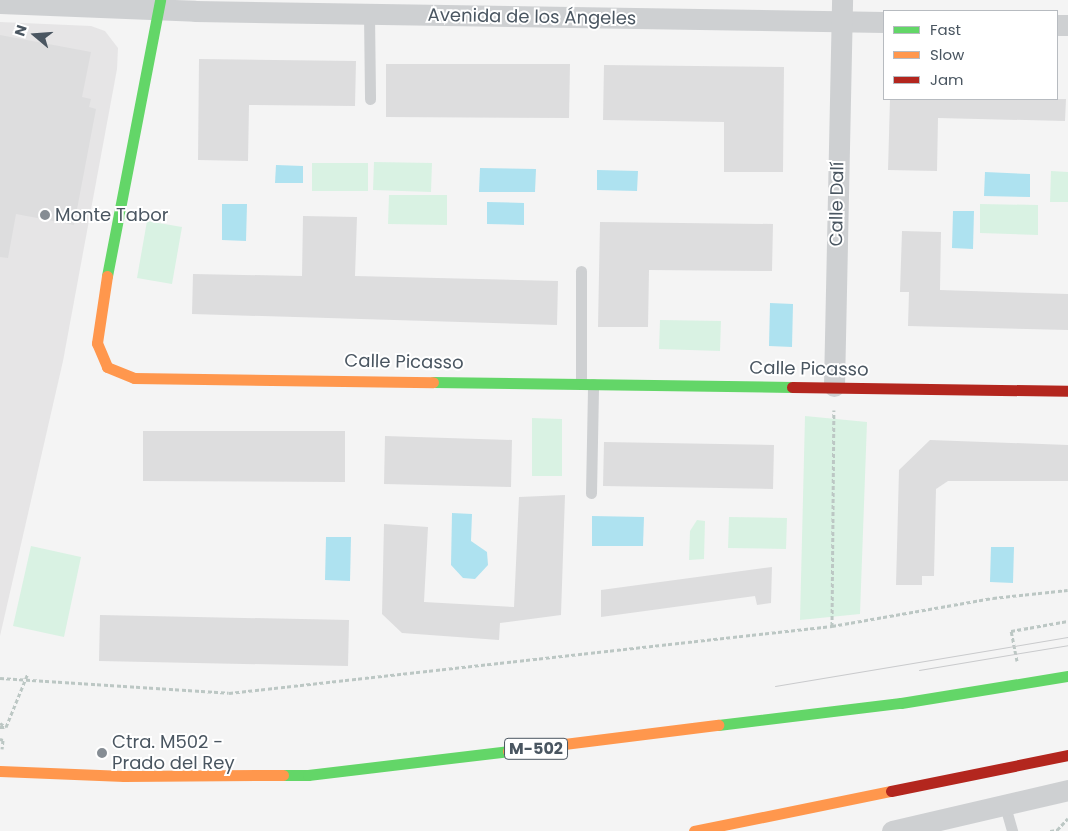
<!DOCTYPE html>
<html>
<head>
<meta charset="utf-8">
<style>
	body { margin:0 }
	#map { position:relative; width:1068px; height:831px; overflow:hidden; background:#f4f4f4; font-family:Poppins,sans-serif }
	div>[style] { position:absolute }
	.education>* { inset:0; background:#e6e5e6 }
	.green>* { inset:0; background:#d9f2e3 }
	.water>* { inset:0; background:#aee2f0 }
	.building>* { inset:0; background:#ddddde }
	.path>* { height:3px; margin-top:-1.5px; transform-origin:0; background:repeating-linear-gradient(90deg,#bcc7c4 0 4px,transparent 0 6.5px) }
	.lane>* { height:11px; margin:-5.5px; padding:0 5.5px; transform-origin:5.5px; border-radius:5.5px; background:#ced0d2 }
	.street>* { height:21px; margin:-10.5px; padding:0 10.5px; transform-origin:10.5px; border-radius:10.5px; background:#ced0d2 }
	.fast>* { height:11px; margin:-5.5px; padding:0 5.5px; transform-origin:5.5px; border-radius:5.5px; background:#63d668 }
	.slow>* { height:11px; margin:-5.5px; padding:0 5.5px; transform-origin:5.5px; border-radius:5.5px; background:#ff974d }
	.jam>* { height:11px; margin:-5.5px; padding:0 5.5px; transform-origin:5.5px; border-radius:5.5px; background:#b3261e }
	.tram>* { height:1px; margin:-0.5px; padding:0 0.5px; transform-origin:0.5px; border-radius:0.5px; background:#c9cacc }
	.dots>* { width:14px; height:14px; translate:-50% -50%; box-sizing:border-box; border:2px solid #fff; border-radius:50% }
	span { translate:-50% -50%; white-space:nowrap; text-align:center; line-height:1.15; -webkit-text-stroke:4px #fff; paint-order:stroke }
	.shield-label span { padding:1px 4px; background:#fff; border:1px solid; border-radius:4px; -webkit-text-stroke-width:0 }
	.shield-label { font-size:16px; color:#4a5661; font-weight:700 }
	.street-label { font-size:18px; color:#4a5661 }
	.poi-label { font-size:18px; color:#4a5661 }
	.left { translate:0 -50%; text-align:left }
	.legend { position:absolute; left:883px; top:10px; width:175px; height:90px; box-sizing:border-box; background:#fff; border:1px solid #b7bbc0; margin:0; padding:6px 9px; list-style:none; font-size:15px; color:#4a5661 }
	.legend li { display:flex; align-items:center; gap:10px; height:25px }
	.legend b { width:25px; border:1px solid #b7bbc0 }
	.north { position:absolute; left:10px; top:10px; width:50px; height:50px; -webkit-text-stroke:4px #fff; paint-order:stroke; rotate:288deg; font-size:14px; font-weight:700; line-height:20px; text-align:center; color:#4a5661 }
	.north::after { content:''; display:block; margin:auto; width:18px; height:22px; background:#4a5661; clip-path:polygon(50% 0,100% 100%,50% 72%,0 100%) }
</style>
</head>
<body>
<div id="map">
	<div class="education">
		<div style="clip-path:polygon(0 22px,91px 26px,105px 31px,118px 48px,117px 69px,63px 361px,0 636px)"></div>
	</div>
	<div class="green">
		<div style="clip-path:polygon(374px 162px,432px 163px,431px 192px,373px 190px)"></div>
		<div style="clip-path:polygon(312px 163px,368px 163px,368px 191px,312px 191px)"></div>
		<div style="clip-path:polygon(1051px 171px,1068px 172px,1068px 202px,1050px 202px)"></div>
		<div style="clip-path:polygon(389px 195px,447px 195px,447px 225px,388px 224px)"></div>
		<div style="clip-path:polygon(980px 204px,1038px 205px,1038px 235px,980px 233px)"></div>
		<div style="clip-path:polygon(147px 221px,182px 227px,172px 284px,137px 278px)"></div>
		<div style="clip-path:polygon(660px 320px,721px 321px,720px 351px,659px 349px)"></div>
		<div style="clip-path:polygon(805px 416px,867px 422px,860px 614px,800px 620px)"></div>
		<div style="clip-path:polygon(532px 418px,562px 419px,562px 476px,532px 476px)"></div>
		<div style="clip-path:polygon(729px 517px,787px 518px,786px 549px,728px 548px)"></div>
		<div style="clip-path:polygon(697px 520px,705px 521px,704px 559px,689px 560px,690px 531px)"></div>
		<div style="clip-path:polygon(31px 546px,81px 557px,64px 637px,13px 626px)"></div>
	</div>
	<div class="water">
		<div style="clip-path:polygon(276px 165px,303px 166px,303px 183px,275px 183px)"></div>
		<div style="clip-path:polygon(480px 168px,536px 169px,535px 192px,479px 192px)"></div>
		<div style="clip-path:polygon(597px 170px,638px 171px,637px 191px,597px 190px)"></div>
		<div style="clip-path:polygon(985px 172px,1030px 174px,1030px 197px,984px 196px)"></div>
		<div style="clip-path:polygon(487px 202px,524px 203px,524px 225px,487px 224px)"></div>
		<div style="clip-path:polygon(222px 204px,247px 204px,246px 241px,222px 240px)"></div>
		<div style="clip-path:polygon(953px 211px,974px 211px,973px 249px,952px 248px)"></div>
		<div style="clip-path:polygon(770px 303px,793px 304px,792px 347px,769px 346px)"></div>
		<div style="clip-path:polygon(452px 513px,472px 514px,471px 541px,487px 552px,488px 565px,475px 579px,463px 578px,451px 565px)"></div>
		<div style="clip-path:polygon(592px 516px,644px 517px,643px 546px,592px 546px)"></div>
		<div style="clip-path:polygon(326px 537px,351px 537px,350px 581px,325px 580px)"></div>
		<div style="clip-path:polygon(991px 547px,1014px 547px,1013px 583px,990px 582px)"></div>
	</div>
	<div class="building">
		<div style="clip-path:polygon(0 35px,91px 52px,82px 97px,91px 99px,89px 107px,96px 109px,74px 225px,16px 214px,8px 258px,0 257px)"></div>
		<div style="clip-path:polygon(199px 59px,356px 61px,355px 106px,249px 105px,248px 161px,198px 160px)"></div>
		<div style="clip-path:polygon(386px 64px,570px 64px,569px 118px,386px 117px)"></div>
		<div style="clip-path:polygon(604px 65px,784px 67px,783px 172px,724px 172px,724px 122px,603px 120px)"></div>
		<div style="clip-path:polygon(890px 99px,1066px 99px,1065px 121px,938px 118px,937px 171px,888px 170px)"></div>
		<div style="clip-path:polygon(303px 216px,357px 217px,355px 276px,558px 281px,557px 325px,192px 314px,193px 274px,302px 276px)"></div>
		<div style="clip-path:polygon(600px 222px,773px 224px,772px 271px,649px 270px,648px 327px,598px 327px)"></div>
		<div style="clip-path:polygon(902px 231px,941px 232px,940px 290px,1068px 294px,1068px 330px,908px 326px,909px 292px,900px 292px)"></div>
		<div style="clip-path:polygon(143px 431px,345px 431px,345px 482px,143px 481px)"></div>
		<div style="clip-path:polygon(385px 436px,512px 440px,511px 487px,384px 484px)"></div>
		<div style="clip-path:polygon(930px 440px,1068px 445px,1068px 481px,948px 481px,936px 489px,934px 576px,922px 576px,922px 585px,896px 585px,899px 470px)"></div>
		<div style="clip-path:polygon(604px 442px,774px 445px,773px 489px,603px 486px)"></div>
		<div style="clip-path:polygon(565px 495px,561px 615px,500px 623px,499px 640px,402px 633px,382px 614px,384px 524px,428px 527px,424px 602px,514px 607px,519px 497px)"></div>
		<div style="clip-path:polygon(772px 567px,771px 603px,757px 605px,755px 596px,601px 617px,601px 590px)"></div>
		<div style="clip-path:polygon(100px 615px,349px 620px,348px 666px,99px 661px)"></div>
	</div>
	<div class="path">
		<div style="left:832px;top:626px;width:216px;rotate:-89.5deg"></div>
		<div style="left:1017px;top:661px;width:31px;rotate:-101deg"></div>
		<div style="left:1011px;top:631px;width:58px;rotate:-10deg"></div>
		<div style="left:0;top:678px;width:229px;rotate:3.7deg"></div>
		<div style="left:229px;top:693px;width:607px;rotate:-6.34deg"></div>
		<div style="left:832px;top:626px;width:163px;rotate:-9.9deg"></div>
		<div style="left:993px;top:598px;width:75px;rotate:-6.1deg"></div>
		<div style="left:0;top:723px;width:7px;rotate:34deg"></div>
		<div style="left:0;top:727px;width:6px"></div>
		<div style="left:6px;top:727px;width:58px;rotate:-67.8deg"></div>
		<div style="left:0;top:739px;width:3px;rotate:18deg"></div>
		<div style="left:3px;top:740px;width:9px;rotate:96deg"></div>
		<div style="left:1050px;top:831px;width:7px;rotate:-8deg"></div>
		<div style="left:1057px;top:830px;width:16px;rotate:-47deg"></div>
	</div>
	<div class="lane">
		<div style="left:369px;top:14px;width:85px;rotate:89.3deg"></div>
		<div style="left:581px;top:271px;width:111px;rotate:90deg"></div>
		<div style="left:591px;top:493px;width:109px;rotate:-88.9deg"></div>
		<div style="left:1005px;top:806px;width:26px;rotate:74deg"></div>
	</div>
	<div class="street">
		<div style="left:0;top:3px;width:195px;rotate:2.3deg"></div>
		<div style="left:195px;top:11px;width:689px;rotate:0.91deg"></div>
		<div style="left:1057px;top:25px;width:11px"></div>
		<div style="left:834px;top:386px;width:386px;rotate:-88.8deg"></div>
		<div style="left:892px;top:831px;width:181px;rotate:-13.1deg"></div>
	</div>
	<div class="fast">
		<div style="left:107px;top:276px;width:281px;rotate:-79.1deg"></div>
		<div style="left:433px;top:382px;width:359px;rotate:0.8deg"></div>
		<div style="left:718px;top:725px;width:184px;rotate:-6.9deg"></div>
		<div style="left:901px;top:703px;width:169px;rotate:-9.2deg"></div>
		<div style="left:283px;top:775px;width:25px"></div>
		<div style="left:308px;top:775px;width:201px;rotate:-6.8deg"></div>
	</div>
	<div class="slow">
		<div style="left:107px;top:276px;width:68px;rotate:98.5deg"></div>
		<div style="left:97px;top:343px;width:26px;rotate:67deg"></div>
		<div style="left:107px;top:367px;width:29px;rotate:22deg"></div>
		<div style="left:134px;top:378px;width:299px;rotate:0.8deg"></div>
		<div style="left:508px;top:751px;width:212px;rotate:-7.1deg"></div>
		<div style="left:0;top:771px;width:124px;rotate:2.3deg"></div>
		<div style="left:124px;top:776px;width:159px;rotate:-0.4deg"></div>
		<div style="left:694px;top:831px;width:201px;rotate:-11.5deg"></div>
	</div>
	<div class="jam">
		<div style="left:792px;top:387px;width:276px;rotate:0.8deg"></div>
		<div style="left:891px;top:791px;width:181px;rotate:-11.5deg"></div>
	</div>
	<div class="tram">
		<div style="left:919px;top:670px;width:151px;rotate:-9.5deg"></div>
		<div style="left:775px;top:686px;width:297px;rotate:-9.5deg"></div>
	</div>
	<div class="dots">
		<div style="left:45px;top:215px;background:#868d94"></div>
		<div style="left:102px;top:753px;background:#868d94"></div>
	</div>
	<div class="shield-label">
		<span style="left:536px;top:749px">M-502</span>
	</div>
	<div class="street-label">
		<span style="left:532px;top:17px;rotate:1deg">Avenida de los Ángeles</span>
		<span style="left:837px;top:204px;rotate:-89deg">Calle Dalí</span>
		<span style="left:404px;top:362px;rotate:1deg">Calle Picasso</span>
		<span style="left:809px;top:369px;rotate:1deg">Calle Picasso</span>
	</div>
	<div class="poi-label">
		<span class="left" style="left:55px;top:215px">Monte Tabor</span>
		<span class="left" style="left:112px;top:753px">Ctra. M502 -<br>Prado del Rey</span>
	</div>
	<ul class="legend">
	<li><b style="height:6px;background:#63d668"></b>Fast</li>
	<li><b style="height:6px;background:#ff974d"></b>Slow</li>
	<li><b style="height:6px;background:#b3261e"></b>Jam</li>
	</ul>
	<div class="north">N</div>
</div>
</body>
</html>
